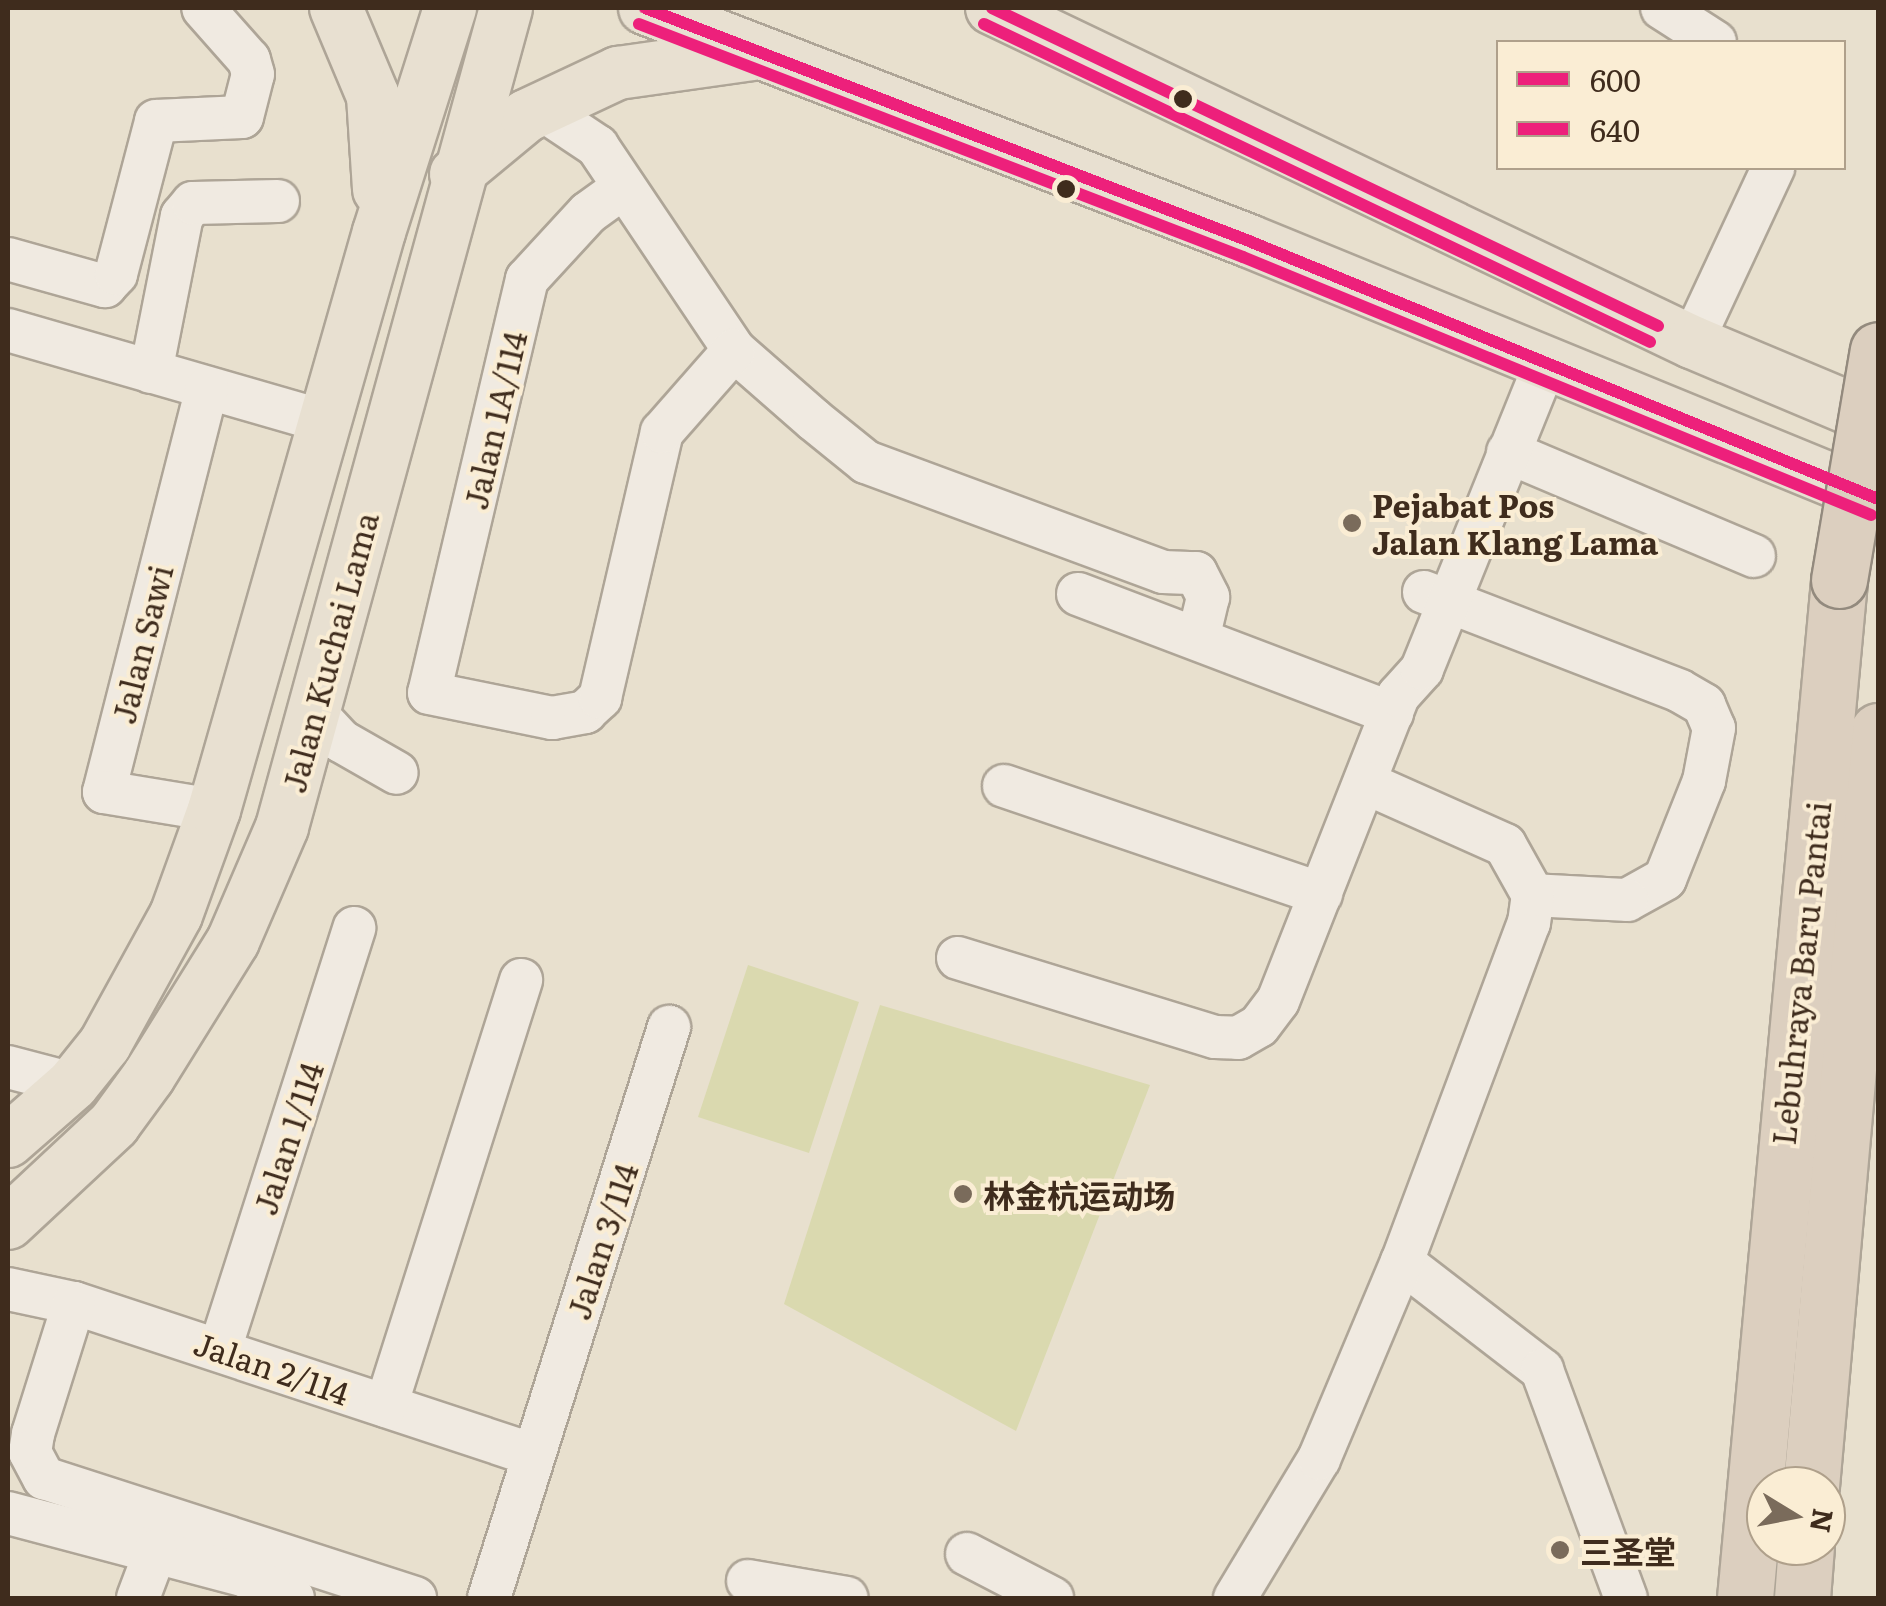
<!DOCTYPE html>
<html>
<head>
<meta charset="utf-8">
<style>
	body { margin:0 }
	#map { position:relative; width:1886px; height:1606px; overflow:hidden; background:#e8e0ce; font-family:Literata,"Noto Sans SC",serif }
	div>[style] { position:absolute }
	.green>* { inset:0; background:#dad9af }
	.roads { filter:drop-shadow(2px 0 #aea597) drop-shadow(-2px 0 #aea597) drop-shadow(0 2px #aea597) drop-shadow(0 -2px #aea597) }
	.minor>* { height:42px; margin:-21px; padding:0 21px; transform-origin:21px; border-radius:21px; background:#f0eae1 }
	.major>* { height:52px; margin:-26px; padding:0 26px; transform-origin:26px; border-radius:26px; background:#e8e0d1 }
	.highway>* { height:55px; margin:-27.5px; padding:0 27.5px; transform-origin:27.5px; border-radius:27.5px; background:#dccfbf }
	.bridges { filter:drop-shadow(2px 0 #938a7e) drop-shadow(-2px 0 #938a7e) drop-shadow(0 2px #938a7e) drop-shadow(0 -2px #938a7e) }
	.highway-bridge>* { height:55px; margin:-27.5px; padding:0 27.5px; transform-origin:27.5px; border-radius:27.5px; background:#dccfbf }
	.bus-1>* { height:12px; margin:-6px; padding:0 6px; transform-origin:6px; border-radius:6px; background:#ed207b }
	.bus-2>* { height:12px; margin:-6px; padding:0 6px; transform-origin:6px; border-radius:6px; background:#ed207b }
	.dots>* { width:28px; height:28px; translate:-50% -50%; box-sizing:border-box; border:5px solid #faedd4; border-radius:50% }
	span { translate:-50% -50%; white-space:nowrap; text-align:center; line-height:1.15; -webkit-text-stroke:8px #faedd4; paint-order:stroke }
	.street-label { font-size:32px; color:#3f2c1d }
	.poi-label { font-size:32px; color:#3f2c1d; font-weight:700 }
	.left { translate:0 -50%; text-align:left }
	.frame { position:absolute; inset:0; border:10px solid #3f2c1d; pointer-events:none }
	.legend { position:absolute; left:1496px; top:40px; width:350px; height:130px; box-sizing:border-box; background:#faedd4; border:2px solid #afa08b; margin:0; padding:12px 18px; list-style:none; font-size:30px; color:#3f2c1d }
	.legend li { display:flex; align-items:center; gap:20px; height:50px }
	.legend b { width:50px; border:2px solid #afa08b }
	.north { position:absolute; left:1746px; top:1466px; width:100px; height:100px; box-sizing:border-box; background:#faedd4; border:2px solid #afa08b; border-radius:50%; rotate:100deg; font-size:28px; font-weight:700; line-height:40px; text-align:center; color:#3f2c1d }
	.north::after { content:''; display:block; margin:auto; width:35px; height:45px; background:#7a6b5b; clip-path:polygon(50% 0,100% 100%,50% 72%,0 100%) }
</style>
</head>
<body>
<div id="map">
	<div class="green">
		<div style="clip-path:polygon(748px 965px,859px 1002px,809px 1153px,698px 1117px)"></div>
		<div style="clip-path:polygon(880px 1005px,1150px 1085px,1016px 1431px,784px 1304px)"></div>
	</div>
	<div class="roads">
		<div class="minor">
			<div style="left:1662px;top:8px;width:63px;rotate:32.7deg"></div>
			<div style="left:540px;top:108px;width:69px;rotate:33.7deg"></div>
			<div style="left:597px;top:146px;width:246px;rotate:56.1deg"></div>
			<div style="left:734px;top:350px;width:106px;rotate:41.2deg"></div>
			<div style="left:814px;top:420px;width:67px;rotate:38.9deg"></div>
			<div style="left:866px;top:462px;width:317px;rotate:20.3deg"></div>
			<div style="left:1163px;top:572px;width:33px;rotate:2deg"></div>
			<div style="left:1196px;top:573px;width:27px;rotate:63deg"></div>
			<div style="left:1208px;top:597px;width:43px;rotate:103.4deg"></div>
			<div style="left:624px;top:187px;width:44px;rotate:144.2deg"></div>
			<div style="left:588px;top:213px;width:90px;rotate:132.7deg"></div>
			<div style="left:527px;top:279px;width:425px;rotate:103.3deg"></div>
			<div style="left:429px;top:693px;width:126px;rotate:11.5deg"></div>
			<div style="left:552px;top:718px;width:34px;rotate:-10deg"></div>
			<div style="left:585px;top:712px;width:21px;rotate:-43deg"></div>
			<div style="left:600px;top:698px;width:273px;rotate:-76.9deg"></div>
			<div style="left:662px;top:432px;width:109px;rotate:-48.7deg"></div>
			<div style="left:8px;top:259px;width:101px;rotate:15.6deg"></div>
			<div style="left:105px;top:286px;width:16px;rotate:-47deg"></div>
			<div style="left:116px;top:274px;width:158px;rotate:-75.3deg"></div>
			<div style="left:156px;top:121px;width:86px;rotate:-2.7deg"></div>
			<div style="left:242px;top:117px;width:44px;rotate:-75.7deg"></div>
			<div style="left:253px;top:74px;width:15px;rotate:-106deg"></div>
			<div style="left:249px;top:60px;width:69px;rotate:-131.5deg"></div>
			<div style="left:8px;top:330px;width:329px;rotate:16.1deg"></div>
			<div style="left:1692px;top:342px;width:192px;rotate:-65deg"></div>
			<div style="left:151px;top:372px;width:159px;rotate:-78.8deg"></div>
			<div style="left:182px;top:216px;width:17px;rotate:-50deg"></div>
			<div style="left:193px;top:203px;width:85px;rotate:-1.3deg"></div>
			<div style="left:207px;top:388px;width:417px;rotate:104.3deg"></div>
			<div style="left:104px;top:792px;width:111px;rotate:9.3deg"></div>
			<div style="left:1508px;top:452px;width:267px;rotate:22.9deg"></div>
			<div style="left:1424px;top:592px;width:274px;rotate:21.1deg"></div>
			<div style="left:1680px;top:691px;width:28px;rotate:30deg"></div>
			<div style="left:1704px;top:705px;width:25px;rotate:67deg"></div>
			<div style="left:1714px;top:728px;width:54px;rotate:100.7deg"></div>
			<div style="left:1704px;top:781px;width:105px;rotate:111.7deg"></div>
			<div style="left:1665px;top:879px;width:43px;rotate:151.1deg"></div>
			<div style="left:1627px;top:900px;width:94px;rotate:-177deg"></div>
			<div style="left:1078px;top:594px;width:336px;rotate:20.8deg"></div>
			<div style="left:316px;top:714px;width:37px;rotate:47deg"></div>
			<div style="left:341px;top:741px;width:64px;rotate:29.7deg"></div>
			<div style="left:1004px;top:786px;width:335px;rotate:18.8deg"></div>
			<div style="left:958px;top:958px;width:269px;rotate:17.1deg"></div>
			<div style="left:1215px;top:1037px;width:23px;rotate:2deg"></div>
			<div style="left:1238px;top:1038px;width:24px;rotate:-30deg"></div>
			<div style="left:1259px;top:1026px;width:31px;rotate:-53deg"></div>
			<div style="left:1278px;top:1001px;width:328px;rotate:-68.5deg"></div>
			<div style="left:1398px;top:696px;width:36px;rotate:-48deg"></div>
			<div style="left:1422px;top:669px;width:329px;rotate:-68deg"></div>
			<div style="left:8px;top:1067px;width:67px;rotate:14.7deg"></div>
			<div style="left:1402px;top:1262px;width:177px;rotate:37.6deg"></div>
			<div style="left:1542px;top:1370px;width:243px;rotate:69.8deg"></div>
			<div style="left:8px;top:1289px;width:67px;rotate:12deg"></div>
			<div style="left:74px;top:1303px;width:484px;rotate:18.3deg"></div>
			<div style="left:74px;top:1303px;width:137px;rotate:107.4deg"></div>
			<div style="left:33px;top:1434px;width:18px;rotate:99deg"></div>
			<div style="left:30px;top:1452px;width:30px;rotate:62deg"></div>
			<div style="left:44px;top:1478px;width:390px;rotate:17.9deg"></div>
			<div style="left:220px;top:1349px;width:442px;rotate:-72.3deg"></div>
			<div style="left:386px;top:1406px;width:447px;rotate:-72.4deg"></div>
			<div style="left:8px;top:1513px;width:243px;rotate:14.8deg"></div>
			<div style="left:243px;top:1575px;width:55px;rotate:24.7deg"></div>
			<div style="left:967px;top:1554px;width:96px;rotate:27.4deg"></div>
			<div style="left:748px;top:1581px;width:100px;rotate:9.7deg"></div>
			<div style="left:138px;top:1598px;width:51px;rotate:-69.4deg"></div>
			<div style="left:489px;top:1598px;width:599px;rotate:-72.5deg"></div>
			<div style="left:1235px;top:1598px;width:162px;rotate:-58.9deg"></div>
			<div style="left:1319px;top:1459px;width:214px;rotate:-67.2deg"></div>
			<div style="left:1402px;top:1262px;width:362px;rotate:-69.5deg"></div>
			<div style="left:1529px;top:923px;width:28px;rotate:-82deg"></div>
			<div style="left:1533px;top:895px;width:57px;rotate:-119.2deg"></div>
			<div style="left:1505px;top:845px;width:152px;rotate:-156deg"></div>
		</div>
		<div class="major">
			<div style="left:336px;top:8px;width:95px;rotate:67.2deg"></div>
			<div style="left:373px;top:96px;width:94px;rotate:86.3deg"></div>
			<div style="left:645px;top:8px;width:647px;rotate:21.09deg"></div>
			<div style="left:1249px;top:241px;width:680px;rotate:22.3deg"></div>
			<div style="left:992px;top:8px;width:776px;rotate:25.51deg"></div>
			<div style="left:1692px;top:342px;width:202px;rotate:22.8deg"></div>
			<div style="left:456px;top:174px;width:91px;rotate:-39.6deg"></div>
			<div style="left:526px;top:116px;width:102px;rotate:-25.1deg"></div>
			<div style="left:618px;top:73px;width:136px;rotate:-8deg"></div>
			<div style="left:8px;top:1141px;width:86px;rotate:-41.2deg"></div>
			<div style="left:73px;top:1084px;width:51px;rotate:-51.3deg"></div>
			<div style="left:105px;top:1044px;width:147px;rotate:-61.2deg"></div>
			<div style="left:176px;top:915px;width:112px;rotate:-70.1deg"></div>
			<div style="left:214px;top:810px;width:601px;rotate:-74.07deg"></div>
			<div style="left:379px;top:232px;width:235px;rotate:-72.4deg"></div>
			<div style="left:8px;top:1223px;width:145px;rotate:-43deg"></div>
			<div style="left:114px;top:1124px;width:59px;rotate:-53.9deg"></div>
			<div style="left:149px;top:1076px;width:159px;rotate:-58.1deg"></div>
			<div style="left:233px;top:941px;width:124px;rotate:-66.7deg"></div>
			<div style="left:282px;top:827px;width:849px;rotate:-74.7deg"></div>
		</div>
		<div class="highway">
			<div style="left:1811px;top:1486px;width:758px;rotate:-84.93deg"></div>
			<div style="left:1745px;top:1598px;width:1022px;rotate:-84.72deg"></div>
			<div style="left:1802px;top:1598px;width:52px;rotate:-85.6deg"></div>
		</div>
	</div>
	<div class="bridges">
		<div class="highway-bridge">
			<div style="left:1839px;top:580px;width:233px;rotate:-80.4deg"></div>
		</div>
	</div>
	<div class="bus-1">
		<div style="left:645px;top:8px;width:647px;rotate:21.09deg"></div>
		<div style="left:1249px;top:241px;width:680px;rotate:22.3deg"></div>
		<div style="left:992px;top:8px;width:738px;rotate:25.52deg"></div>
	</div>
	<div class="bus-2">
		<div style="left:639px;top:24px;width:647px;rotate:21.09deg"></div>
		<div style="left:1243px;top:257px;width:679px;rotate:22.33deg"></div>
		<div style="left:984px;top:24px;width:738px;rotate:25.52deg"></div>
	</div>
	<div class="dots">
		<div style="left:1183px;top:99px;background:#3f2c1d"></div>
		<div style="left:1066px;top:189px;background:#3f2c1d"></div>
		<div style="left:1352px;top:523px;background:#7a6b5b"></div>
		<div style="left:963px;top:1194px;background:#7a6b5b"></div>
		<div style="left:1560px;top:1550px;background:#7a6b5b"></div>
	</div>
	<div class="street-label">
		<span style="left:494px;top:420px;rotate:-77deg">Jalan 1A/114</span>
		<span style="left:141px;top:644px;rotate:-76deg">Jalan Sawi</span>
		<span style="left:329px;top:652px;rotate:-75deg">Jalan Kuchai Lama</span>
		<span style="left:1800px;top:973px;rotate:-84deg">Lebuhraya Baru Pantai</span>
		<span style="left:287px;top:1138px;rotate:-72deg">Jalan 1/114</span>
		<span style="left:601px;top:1241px;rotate:-72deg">Jalan 3/114</span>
		<span style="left:272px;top:1367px;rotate:19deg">Jalan 2/114</span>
	</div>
	<div class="poi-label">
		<span class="left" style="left:1372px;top:523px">Pejabat Pos<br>Jalan Klang Lama</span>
		<span class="left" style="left:983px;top:1194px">林金杭运动场</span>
		<span class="left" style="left:1580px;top:1550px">三圣堂</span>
	</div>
	<div class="frame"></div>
	<ul class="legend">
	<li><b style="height:12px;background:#ed207b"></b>600</li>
	<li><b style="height:12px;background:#ed207b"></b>640</li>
	</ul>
	<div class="north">N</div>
</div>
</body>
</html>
